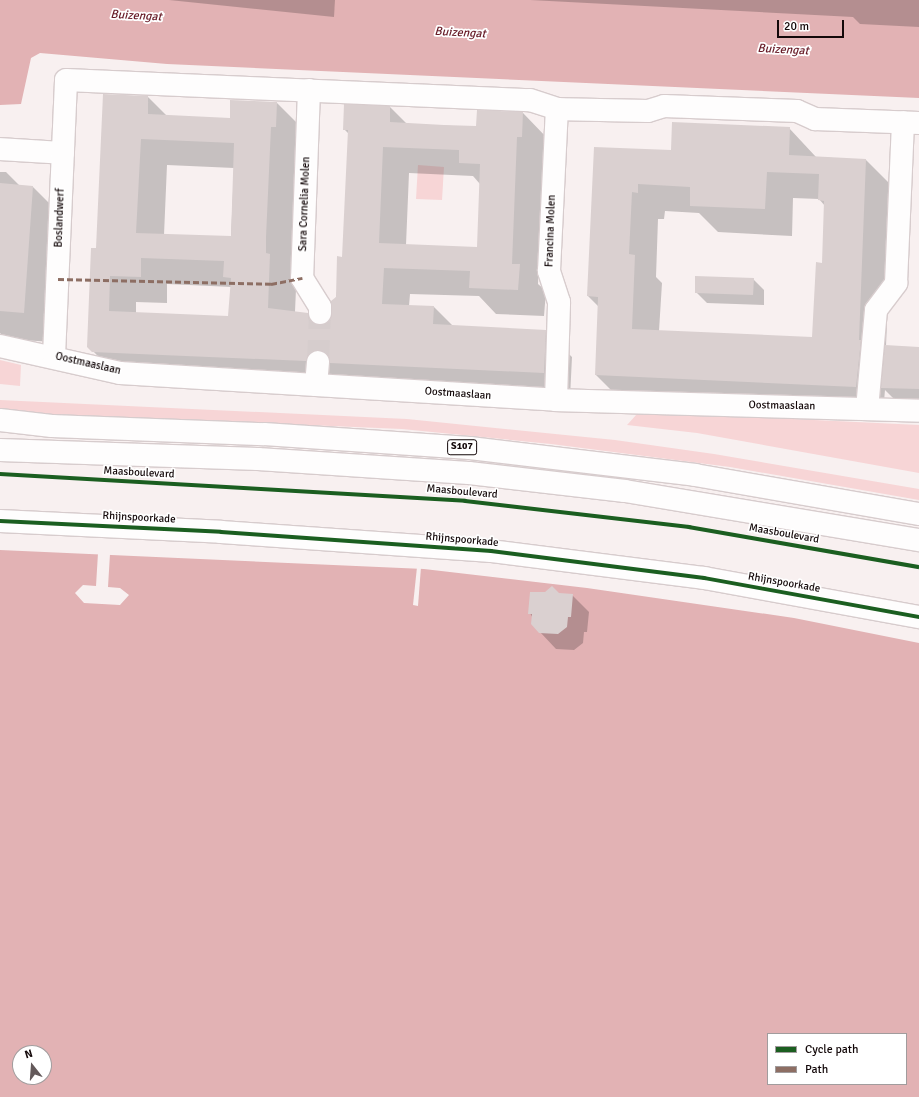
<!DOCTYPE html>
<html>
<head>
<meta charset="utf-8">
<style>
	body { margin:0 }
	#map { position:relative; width:919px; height:1097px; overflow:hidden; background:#f8f0f0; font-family:Signika,sans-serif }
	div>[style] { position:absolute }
	.green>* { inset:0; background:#f7d5d6 }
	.water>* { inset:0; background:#e2b2b4 }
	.pier>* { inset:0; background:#f8f0f0 }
	.shadow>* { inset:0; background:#0003 }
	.building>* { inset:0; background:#dad0d0 }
	.minor-tunnel>* { height:22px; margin-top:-11px; transform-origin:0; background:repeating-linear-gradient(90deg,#d6cdcd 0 22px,transparent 0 33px) }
	.roads { filter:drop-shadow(1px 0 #d7cccd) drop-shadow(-1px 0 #d7cccd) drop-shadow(0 1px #d7cccd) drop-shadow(0 -1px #d7cccd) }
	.minor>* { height:22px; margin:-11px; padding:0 11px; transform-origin:11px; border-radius:11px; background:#fefdfd }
	.major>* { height:22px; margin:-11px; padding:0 11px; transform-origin:11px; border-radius:11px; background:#fefdfd }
	.quiet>* { height:3px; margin-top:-1.5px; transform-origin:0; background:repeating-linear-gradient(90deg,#8d6e63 0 6px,transparent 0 9px) }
	.cycleway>* { height:4px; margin:-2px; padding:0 2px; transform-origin:2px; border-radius:2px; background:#1b5e20 }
	span { translate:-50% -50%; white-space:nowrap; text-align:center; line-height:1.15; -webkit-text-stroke:3.5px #fff; paint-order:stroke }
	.shield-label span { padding:1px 3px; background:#fff; border:1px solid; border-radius:3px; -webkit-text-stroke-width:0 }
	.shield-label { font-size:10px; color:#130809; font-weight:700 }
	.street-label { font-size:11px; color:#130809 }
	.water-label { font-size:12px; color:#661925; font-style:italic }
	.legend { position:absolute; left:767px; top:1033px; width:140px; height:52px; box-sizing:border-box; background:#fff; border:1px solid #a19c9d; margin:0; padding:5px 7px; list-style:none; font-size:12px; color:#130809 }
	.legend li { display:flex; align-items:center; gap:8px; height:20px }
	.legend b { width:20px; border:1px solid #a19c9d }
	.north { position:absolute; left:12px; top:1045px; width:40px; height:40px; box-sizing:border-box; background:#fff; border:1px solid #a19c9d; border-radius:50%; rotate:343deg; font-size:11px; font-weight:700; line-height:16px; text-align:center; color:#130809 }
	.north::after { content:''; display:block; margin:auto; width:14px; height:18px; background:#63595a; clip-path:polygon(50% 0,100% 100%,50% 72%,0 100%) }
	.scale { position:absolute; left:777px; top:20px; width:67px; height:18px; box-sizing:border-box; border:2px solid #130809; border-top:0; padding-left:5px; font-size:12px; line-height:14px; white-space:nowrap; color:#130809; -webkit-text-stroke:3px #fff; paint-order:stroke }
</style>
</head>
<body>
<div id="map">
	<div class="green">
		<div style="clip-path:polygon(418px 165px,444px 167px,442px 200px,416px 199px)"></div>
		<div style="clip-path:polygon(0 360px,21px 365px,20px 386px,0 384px)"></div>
		<div style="clip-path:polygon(0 400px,407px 419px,615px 440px,714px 454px,919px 489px,919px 500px,730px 467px,551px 444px,402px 429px,24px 413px,0 410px)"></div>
		<div style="clip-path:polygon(649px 412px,919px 425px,919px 473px,697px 433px,627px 425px,637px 414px)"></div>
	</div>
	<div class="water">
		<div style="clip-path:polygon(0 0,919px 0,919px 98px,167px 64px,40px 53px,31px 58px,21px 104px,0 105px)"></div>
		<div style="clip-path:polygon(evenodd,0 550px,424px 569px,587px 588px,794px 618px,919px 643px,919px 1097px,0 1097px,0 550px,768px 1034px,906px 1034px,906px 1084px,768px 1084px,768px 1034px,0 550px,20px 1053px,44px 1053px,44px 1077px,20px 1077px,20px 1053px)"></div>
	</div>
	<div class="pier">
		<div style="clip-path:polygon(98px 553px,110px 554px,108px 587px,120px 588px,129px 595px,120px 605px,84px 603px,75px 593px,83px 585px,96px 586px)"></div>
		<div style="clip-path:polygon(417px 567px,421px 567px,418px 606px,413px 605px)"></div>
	</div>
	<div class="shadow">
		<div style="clip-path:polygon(169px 0,335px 0,334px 17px)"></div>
		<div style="clip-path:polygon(530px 0,919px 0,919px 27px,860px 24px,853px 17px)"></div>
		<div style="clip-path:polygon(evenodd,148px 97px,167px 116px,231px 120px,277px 103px,303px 129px,295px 312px,307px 314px,320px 327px,332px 319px,343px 258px,349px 134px,344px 129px,390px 107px,407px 124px,477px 127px,523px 113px,549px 140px,543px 163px,538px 284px,546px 291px,544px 316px,496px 314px,479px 296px,410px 294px,409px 306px,434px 307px,453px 326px,545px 331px,572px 357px,570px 398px,358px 389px,345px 376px,334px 381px,119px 378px,93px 351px,97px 249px,148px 97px,167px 165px,234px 168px,231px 237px,164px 235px,167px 165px,148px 97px,409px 173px,473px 176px,480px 184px,478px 248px,406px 245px,409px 173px,148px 97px,167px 284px,232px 287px,229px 317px,136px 313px,136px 302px,167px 303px,167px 284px)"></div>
		<div style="clip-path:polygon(evenodd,789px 128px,816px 157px,866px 160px,893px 187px,886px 346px,919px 348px,919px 415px,909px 414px,885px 390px,883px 413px,623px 402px,596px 375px,599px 307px,588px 296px,595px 148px,672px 151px,789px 128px,793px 198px,819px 199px,825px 206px,823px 264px,813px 338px,659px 331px,662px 283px,656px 277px,658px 219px,664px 219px,665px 211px,699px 213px,718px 232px,792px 236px,793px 198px)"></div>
		<div style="clip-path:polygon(0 172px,6px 172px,20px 186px,32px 186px,62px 216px,53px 342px,6px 339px,0 333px)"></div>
		<div style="clip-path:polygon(753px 279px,764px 290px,764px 305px,707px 303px,696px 292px)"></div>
		<div style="clip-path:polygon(559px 594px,572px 595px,589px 612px,587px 632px,584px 632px,583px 643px,574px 650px,556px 649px,540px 632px,530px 613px)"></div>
	</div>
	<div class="building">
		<div style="clip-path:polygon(evenodd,103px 94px,148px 96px,148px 114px,230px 118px,230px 100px,277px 102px,276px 127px,271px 127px,266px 237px,266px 253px,270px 254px,268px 308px,308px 313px,309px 320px,320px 325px,331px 319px,331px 301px,336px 297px,337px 256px,342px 257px,348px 130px,343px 130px,344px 104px,390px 106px,390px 122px,444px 125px,476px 126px,477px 110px,523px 112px,522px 137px,517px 137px,512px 264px,520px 264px,518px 290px,469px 288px,470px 271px,384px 268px,382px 304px,434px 306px,433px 324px,546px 330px,544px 373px,330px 363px,325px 352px,319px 350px,308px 355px,306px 361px,92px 352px,87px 347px,91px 248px,96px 248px,103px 94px,141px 139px,234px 143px,231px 236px,136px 233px,141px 139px,103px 94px,383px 147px,459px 150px,459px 163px,480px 164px,477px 247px,379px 243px,383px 147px,103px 94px,141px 258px,224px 261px,223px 277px,231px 278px,228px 316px,109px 311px,110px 276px,141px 277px,141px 258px)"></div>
		<div style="clip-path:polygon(evenodd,672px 122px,790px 127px,789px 155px,866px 159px,859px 340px,861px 340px,856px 387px,595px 375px,598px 297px,587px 296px,594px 147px,671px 150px,672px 122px,767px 172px,819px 174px,818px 200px,824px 201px,822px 263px,816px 262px,812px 337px,632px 329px,635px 255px,629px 254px,632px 192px,638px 193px,638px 184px,690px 187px,690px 206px,765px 209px,767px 172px)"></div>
		<div style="clip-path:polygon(0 183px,33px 186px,24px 313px,0 311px)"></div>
		<div style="clip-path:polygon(695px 276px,754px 278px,753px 295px,695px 293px)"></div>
		<div style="clip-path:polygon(885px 345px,919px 347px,919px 389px,881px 388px)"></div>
		<div style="clip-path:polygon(552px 586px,559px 593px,573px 594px,571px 617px,568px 617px,567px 627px,558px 634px,539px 633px,531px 624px,532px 614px,528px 614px,530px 592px,545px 592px)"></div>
	</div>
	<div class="minor-tunnel">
		<div style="left:318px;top:362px;width:49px;rotate:-87.7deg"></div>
	</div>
	<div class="roads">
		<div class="minor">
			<div style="left:309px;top:90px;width:188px;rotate:92.1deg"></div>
			<div style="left:302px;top:278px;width:34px;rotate:58deg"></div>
			<div style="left:320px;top:307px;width:6px;rotate:90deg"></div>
			<div style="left:0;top:149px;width:63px;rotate:3.6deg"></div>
			<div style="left:0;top:346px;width:123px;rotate:12.7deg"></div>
			<div style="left:120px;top:373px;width:437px;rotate:3.5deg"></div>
			<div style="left:556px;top:400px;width:363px;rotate:1.7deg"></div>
			<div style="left:54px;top:356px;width:276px;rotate:-87.5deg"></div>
			<div style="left:66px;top:80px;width:464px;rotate:2.5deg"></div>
			<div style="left:530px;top:100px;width:28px;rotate:18deg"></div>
			<div style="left:557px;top:109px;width:91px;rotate:1.3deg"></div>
			<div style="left:648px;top:111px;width:17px;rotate:-17deg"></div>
			<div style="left:664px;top:106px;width:133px;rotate:2.2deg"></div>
			<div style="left:797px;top:111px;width:20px;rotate:24deg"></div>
			<div style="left:815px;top:119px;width:104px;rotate:2.2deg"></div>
			<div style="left:316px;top:385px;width:23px;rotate:-85deg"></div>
			<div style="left:556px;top:400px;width:98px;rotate:-88.2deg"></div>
			<div style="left:559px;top:302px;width:33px;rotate:-108deg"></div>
			<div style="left:549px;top:271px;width:162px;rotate:-87.2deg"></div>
			<div style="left:867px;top:409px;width:99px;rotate:-84.8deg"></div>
			<div style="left:876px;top:310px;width:34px;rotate:-53deg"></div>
			<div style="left:896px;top:283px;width:161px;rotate:-87.5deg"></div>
			<div style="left:0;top:521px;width:221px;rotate:2.8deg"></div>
			<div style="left:221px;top:532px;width:271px;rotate:4deg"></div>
			<div style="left:491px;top:551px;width:215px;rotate:7.2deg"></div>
			<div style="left:704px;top:578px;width:219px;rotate:10.3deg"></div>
		</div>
		<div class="major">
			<div style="left:0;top:420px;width:52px;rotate:6.6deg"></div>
			<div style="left:52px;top:426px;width:212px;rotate:2.2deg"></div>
			<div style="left:264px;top:434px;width:206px;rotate:3.9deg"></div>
			<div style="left:470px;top:448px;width:227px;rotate:6.8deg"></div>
			<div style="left:695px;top:475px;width:227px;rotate:9.9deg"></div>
			<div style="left:0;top:450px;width:258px;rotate:2deg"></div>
			<div style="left:258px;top:459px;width:211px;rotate:3.8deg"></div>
			<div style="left:469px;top:473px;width:157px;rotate:6.6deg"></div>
			<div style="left:625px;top:491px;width:298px;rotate:9.5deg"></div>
		</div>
	</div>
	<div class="quiet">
		<div style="left:58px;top:279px;width:213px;rotate:1.3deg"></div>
		<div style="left:271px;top:284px;width:32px;rotate:-11deg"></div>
	</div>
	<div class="cycleway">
		<div style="left:0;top:474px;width:466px;rotate:3.3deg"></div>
		<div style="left:465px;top:501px;width:226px;rotate:6.6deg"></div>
		<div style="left:689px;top:527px;width:233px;rotate:9.9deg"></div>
		<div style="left:0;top:521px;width:221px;rotate:2.8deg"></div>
		<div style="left:221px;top:532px;width:271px;rotate:4deg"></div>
		<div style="left:491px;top:551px;width:215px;rotate:7.2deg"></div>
		<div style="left:704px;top:578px;width:219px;rotate:10.3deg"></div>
	</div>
	<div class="shield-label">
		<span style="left:462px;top:447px">S107</span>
	</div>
	<div class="street-label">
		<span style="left:305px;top:204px;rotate:-88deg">Sara Cornelia Molen</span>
		<span style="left:60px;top:218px;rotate:-88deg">Boslandwerf</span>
		<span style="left:551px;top:231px;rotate:-88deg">Francina Molen</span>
		<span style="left:88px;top:364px;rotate:13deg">Oostmaaslaan</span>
		<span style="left:458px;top:394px;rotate:4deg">Oostmaaslaan</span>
		<span style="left:782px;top:406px;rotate:1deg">Oostmaaslaan</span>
		<span style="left:139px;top:473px;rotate:3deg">Maasboulevard</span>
		<span style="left:462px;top:492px;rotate:5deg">Maasboulevard</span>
		<span style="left:139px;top:518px;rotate:3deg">Rhijnspoorkade</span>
		<span style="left:784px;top:534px;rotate:10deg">Maasboulevard</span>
		<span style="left:462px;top:540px;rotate:5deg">Rhijnspoorkade</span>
		<span style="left:784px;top:583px;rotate:10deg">Rhijnspoorkade</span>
	</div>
	<div class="water-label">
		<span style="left:136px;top:16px;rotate:3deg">Buizengat</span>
		<span style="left:460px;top:33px;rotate:3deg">Buizengat</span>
		<span style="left:783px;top:50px;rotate:3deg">Buizengat</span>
	</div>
	<ul class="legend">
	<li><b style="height:5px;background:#1b5e20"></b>Cycle path</li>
	<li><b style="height:5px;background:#8d6e63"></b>Path</li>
	</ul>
	<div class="north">N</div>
	<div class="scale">20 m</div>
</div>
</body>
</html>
